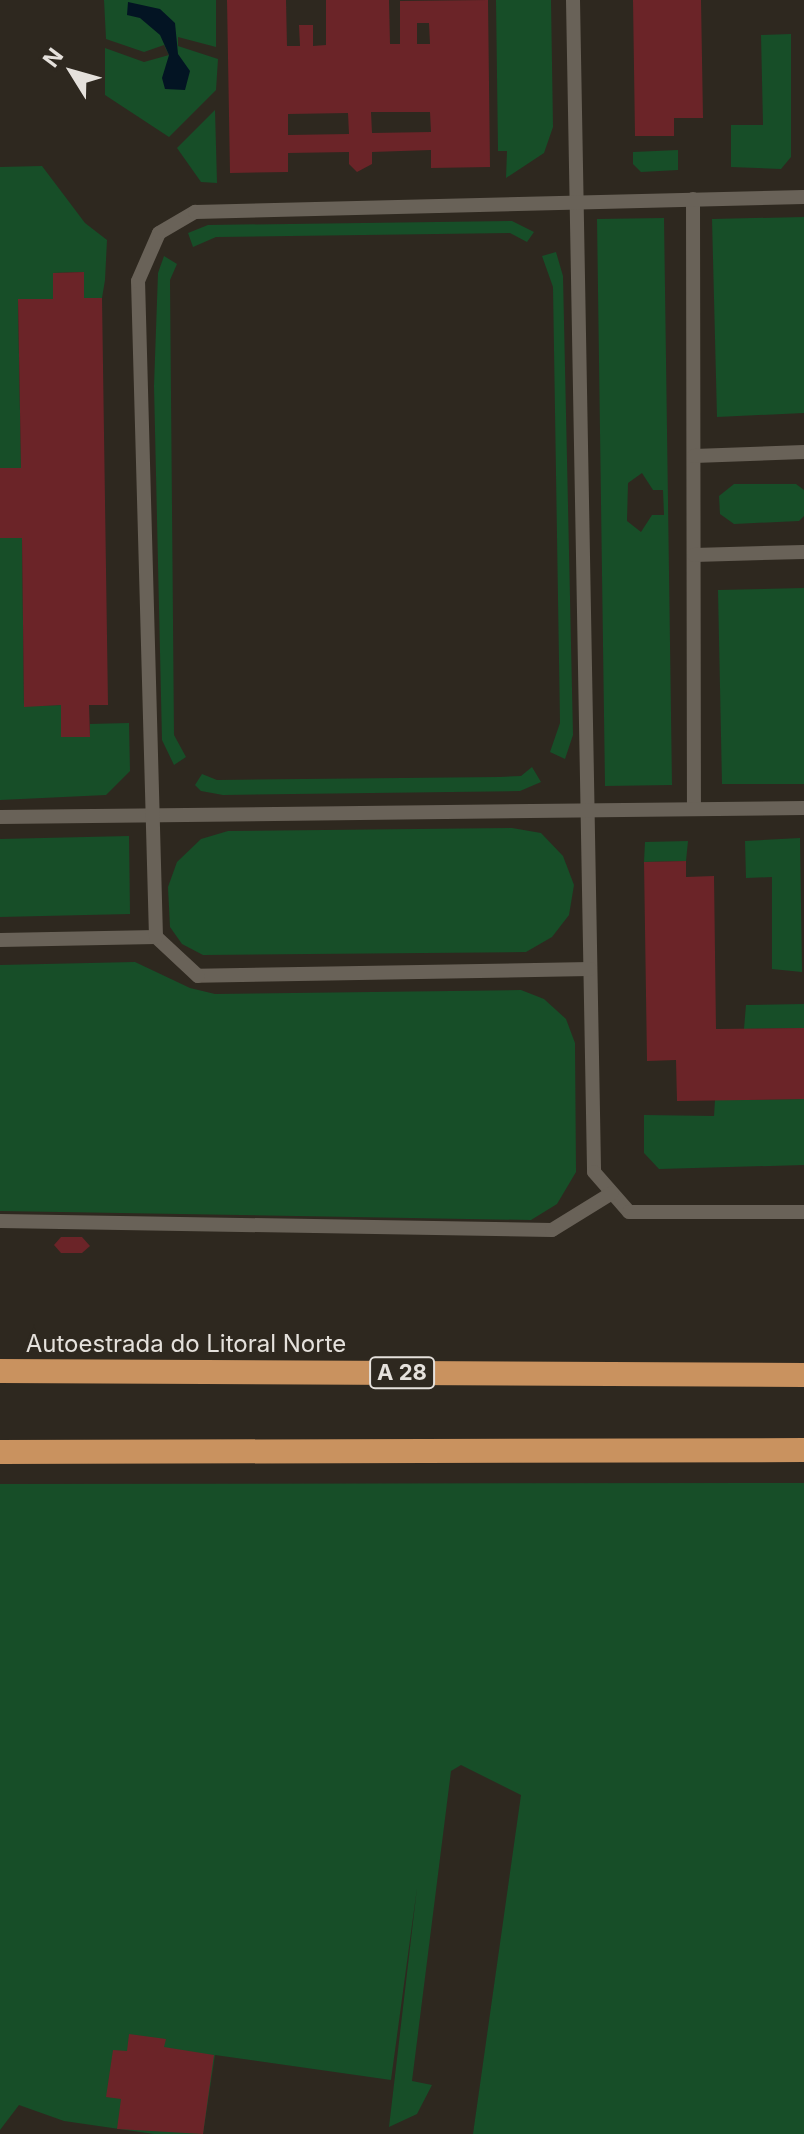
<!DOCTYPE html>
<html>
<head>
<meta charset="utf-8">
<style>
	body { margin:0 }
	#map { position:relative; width:804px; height:2134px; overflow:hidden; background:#2e281f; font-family:Inter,sans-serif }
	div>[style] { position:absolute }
	.green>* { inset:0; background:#174e28 }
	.water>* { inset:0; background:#031423 }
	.building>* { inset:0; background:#6b2428 }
	.service>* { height:14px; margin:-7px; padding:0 7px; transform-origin:7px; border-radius:7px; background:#696258 }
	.motorway>* { height:24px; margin:-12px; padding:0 12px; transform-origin:12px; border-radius:12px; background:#c9925f }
	span { translate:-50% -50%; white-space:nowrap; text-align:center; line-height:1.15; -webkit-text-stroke:6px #2e281f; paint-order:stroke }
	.shield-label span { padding:2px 6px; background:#2e281f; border:2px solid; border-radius:6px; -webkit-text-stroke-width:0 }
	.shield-label { font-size:22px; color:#e5e1dc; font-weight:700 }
	.street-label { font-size:24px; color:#e5e1dc }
	.north { position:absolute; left:32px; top:32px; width:80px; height:80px; -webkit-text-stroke:6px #2e281f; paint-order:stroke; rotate:307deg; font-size:22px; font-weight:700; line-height:32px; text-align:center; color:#e5e1dc }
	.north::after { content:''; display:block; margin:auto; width:28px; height:36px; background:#e5e1dc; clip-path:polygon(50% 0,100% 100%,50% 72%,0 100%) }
</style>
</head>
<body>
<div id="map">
	<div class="green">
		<div style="clip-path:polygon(104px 0,216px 0,216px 47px,178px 37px,178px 46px,218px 59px,216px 90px,169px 137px,105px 95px,105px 48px,144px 62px,169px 55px,164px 45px,144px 52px,106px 39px)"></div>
		<div style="clip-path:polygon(496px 0,551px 0,553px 127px,544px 153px,506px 178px,507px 151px,498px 151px)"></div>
		<div style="clip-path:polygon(791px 34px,791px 157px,781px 169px,731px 167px,731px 125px,763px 125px,761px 35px)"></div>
		<div style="clip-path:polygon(215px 110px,217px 183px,201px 182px,177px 148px)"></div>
		<div style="clip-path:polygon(678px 150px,678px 170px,641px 172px,633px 164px,633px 152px)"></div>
		<div style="clip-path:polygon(42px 166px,85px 223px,107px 240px,105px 280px,102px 298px,84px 298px,83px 272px,53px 273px,53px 299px,18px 300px,21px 468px,0 468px,0 167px)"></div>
		<div style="clip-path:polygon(804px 217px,804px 413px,717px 417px,712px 219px)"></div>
		<div style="clip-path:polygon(evenodd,664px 218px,672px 785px,605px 786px,597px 219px,664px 218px,642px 473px,653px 490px,663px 490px,664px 515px,652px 515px,641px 532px,627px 521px,628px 483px,642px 473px)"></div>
		<div style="clip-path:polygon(512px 221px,534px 232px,527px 242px,510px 233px,216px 237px,193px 247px,188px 233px,208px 225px)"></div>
		<div style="clip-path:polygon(556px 252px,563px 276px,573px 735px,565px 759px,550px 752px,560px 723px,553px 287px,542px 256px)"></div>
		<div style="clip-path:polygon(164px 256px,177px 264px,170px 280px,174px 735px,186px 757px,174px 765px,162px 740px,154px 386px,158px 273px)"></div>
		<div style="clip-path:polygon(734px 484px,796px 484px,804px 490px,804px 516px,799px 521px,734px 524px,720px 514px,719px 496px)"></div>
		<div style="clip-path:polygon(0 538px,22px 538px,24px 706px,61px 705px,62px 737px,90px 737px,90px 724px,129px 723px,130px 771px,106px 795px,0 800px)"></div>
		<div style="clip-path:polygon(804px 588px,804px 784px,722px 784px,718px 590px)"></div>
		<div style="clip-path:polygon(532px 767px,541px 782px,520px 791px,223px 795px,201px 791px,195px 785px,202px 774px,217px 780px,500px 777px,521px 776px)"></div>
		<div style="clip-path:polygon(512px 828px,541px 833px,563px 856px,574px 885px,569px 915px,552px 937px,526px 952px,203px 955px,182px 944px,170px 927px,168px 887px,177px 862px,201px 839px,228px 831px)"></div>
		<div style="clip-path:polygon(129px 836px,130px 914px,0 917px,0 839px)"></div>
		<div style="clip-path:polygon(800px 838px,802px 972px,772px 969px,772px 877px,746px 878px,745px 841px)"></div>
		<div style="clip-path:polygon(688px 841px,686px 861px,644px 862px,645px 842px)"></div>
		<div style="clip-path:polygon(135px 962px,190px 988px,215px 994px,521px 990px,544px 999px,566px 1019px,575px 1043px,576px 1172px,557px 1204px,531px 1220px,0 1211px,0 965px)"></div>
		<div style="clip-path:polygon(804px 1004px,804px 1028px,744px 1029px,746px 1005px)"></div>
		<div style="clip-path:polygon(804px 1099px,804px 1165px,659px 1169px,644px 1153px,644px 1115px,714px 1116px,715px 1100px)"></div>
		<div style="clip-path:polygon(804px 1483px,804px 2134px,473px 2134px,521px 1795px,461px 1765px,451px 1771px,412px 2081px,432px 2085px,417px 2114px,389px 2127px,417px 1888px,391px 2080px,215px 2055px,203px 2134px,154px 2134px,64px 2121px,19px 2105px,0 2130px,0 1484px)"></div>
	</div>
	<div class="water">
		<div style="clip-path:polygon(128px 2px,160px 9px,175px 23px,178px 54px,190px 71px,185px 90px,165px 89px,162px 78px,169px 55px,160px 35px,140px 18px,127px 15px)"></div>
	</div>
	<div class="building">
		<div style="clip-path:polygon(evenodd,227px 0,286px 0,287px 46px,300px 46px,299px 25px,313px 25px,313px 46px,326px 45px,326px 0,389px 0,390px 44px,400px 44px,400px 1px,488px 0,490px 167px,431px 168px,431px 150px,372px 152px,372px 164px,357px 172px,349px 164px,349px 152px,288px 153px,288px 172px,230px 173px,227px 0,417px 23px,429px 23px,430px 44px,417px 44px,417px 23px,227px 0,371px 112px,430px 112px,431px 132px,372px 133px,371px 112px,227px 0,348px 113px,349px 134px,288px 135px,288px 114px,348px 113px)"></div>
		<div style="clip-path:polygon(633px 0,701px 0,703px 118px,674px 118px,674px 136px,635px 136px)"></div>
		<div style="clip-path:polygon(84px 272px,84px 298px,102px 298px,108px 705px,89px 705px,90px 737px,61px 737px,61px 705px,24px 707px,22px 538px,0 538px,0 468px,21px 468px,18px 299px,53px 299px,53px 273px)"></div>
		<div style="clip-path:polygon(686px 861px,686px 877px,714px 876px,716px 1029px,804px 1028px,804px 1099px,677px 1101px,676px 1060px,647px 1061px,644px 862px)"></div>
		<div style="clip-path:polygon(61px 1237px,82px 1237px,90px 1246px,82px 1253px,61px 1253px,54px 1245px)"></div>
		<div style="clip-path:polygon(129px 2034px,166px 2039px,164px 2047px,214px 2055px,203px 2134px,117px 2129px,121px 2099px,106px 2097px,113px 2050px,127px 2051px)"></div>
	</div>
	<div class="service">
		<div style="left:573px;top:0;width:1172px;rotate:88.97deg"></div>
		<div style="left:594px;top:1172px;width:53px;rotate:48.8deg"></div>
		<div style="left:629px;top:1212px;width:175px"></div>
		<div style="left:693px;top:199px;width:609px;rotate:89.91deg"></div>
		<div style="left:694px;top:456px;width:110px;rotate:-2.1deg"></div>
		<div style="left:694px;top:555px;width:110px;rotate:-1.6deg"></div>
		<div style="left:0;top:817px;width:804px;rotate:-0.64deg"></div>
		<div style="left:0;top:940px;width:156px;rotate:-1.1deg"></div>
		<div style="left:590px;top:969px;width:392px;rotate:179deg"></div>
		<div style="left:198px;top:976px;width:57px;rotate:-137.1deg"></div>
		<div style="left:156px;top:937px;width:656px;rotate:-91.57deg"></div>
		<div style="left:138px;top:281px;width:52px;rotate:-66.4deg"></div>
		<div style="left:159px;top:233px;width:42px;rotate:-30.3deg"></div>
		<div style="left:195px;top:212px;width:609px;rotate:-1.41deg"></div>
		<div style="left:0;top:1221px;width:552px;rotate:0.93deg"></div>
		<div style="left:552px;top:1230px;width:70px;rotate:-31.7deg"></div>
	</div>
	<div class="motorway">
		<div style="left:0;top:1371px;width:804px;rotate:0.29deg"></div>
		<div style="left:0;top:1452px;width:804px;rotate:-0.14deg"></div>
	</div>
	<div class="shield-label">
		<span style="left:402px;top:1373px">A 28</span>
	</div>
	<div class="street-label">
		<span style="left:186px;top:1344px">Autoestrada do Litoral Norte</span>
	</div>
	<div class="north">N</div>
</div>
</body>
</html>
